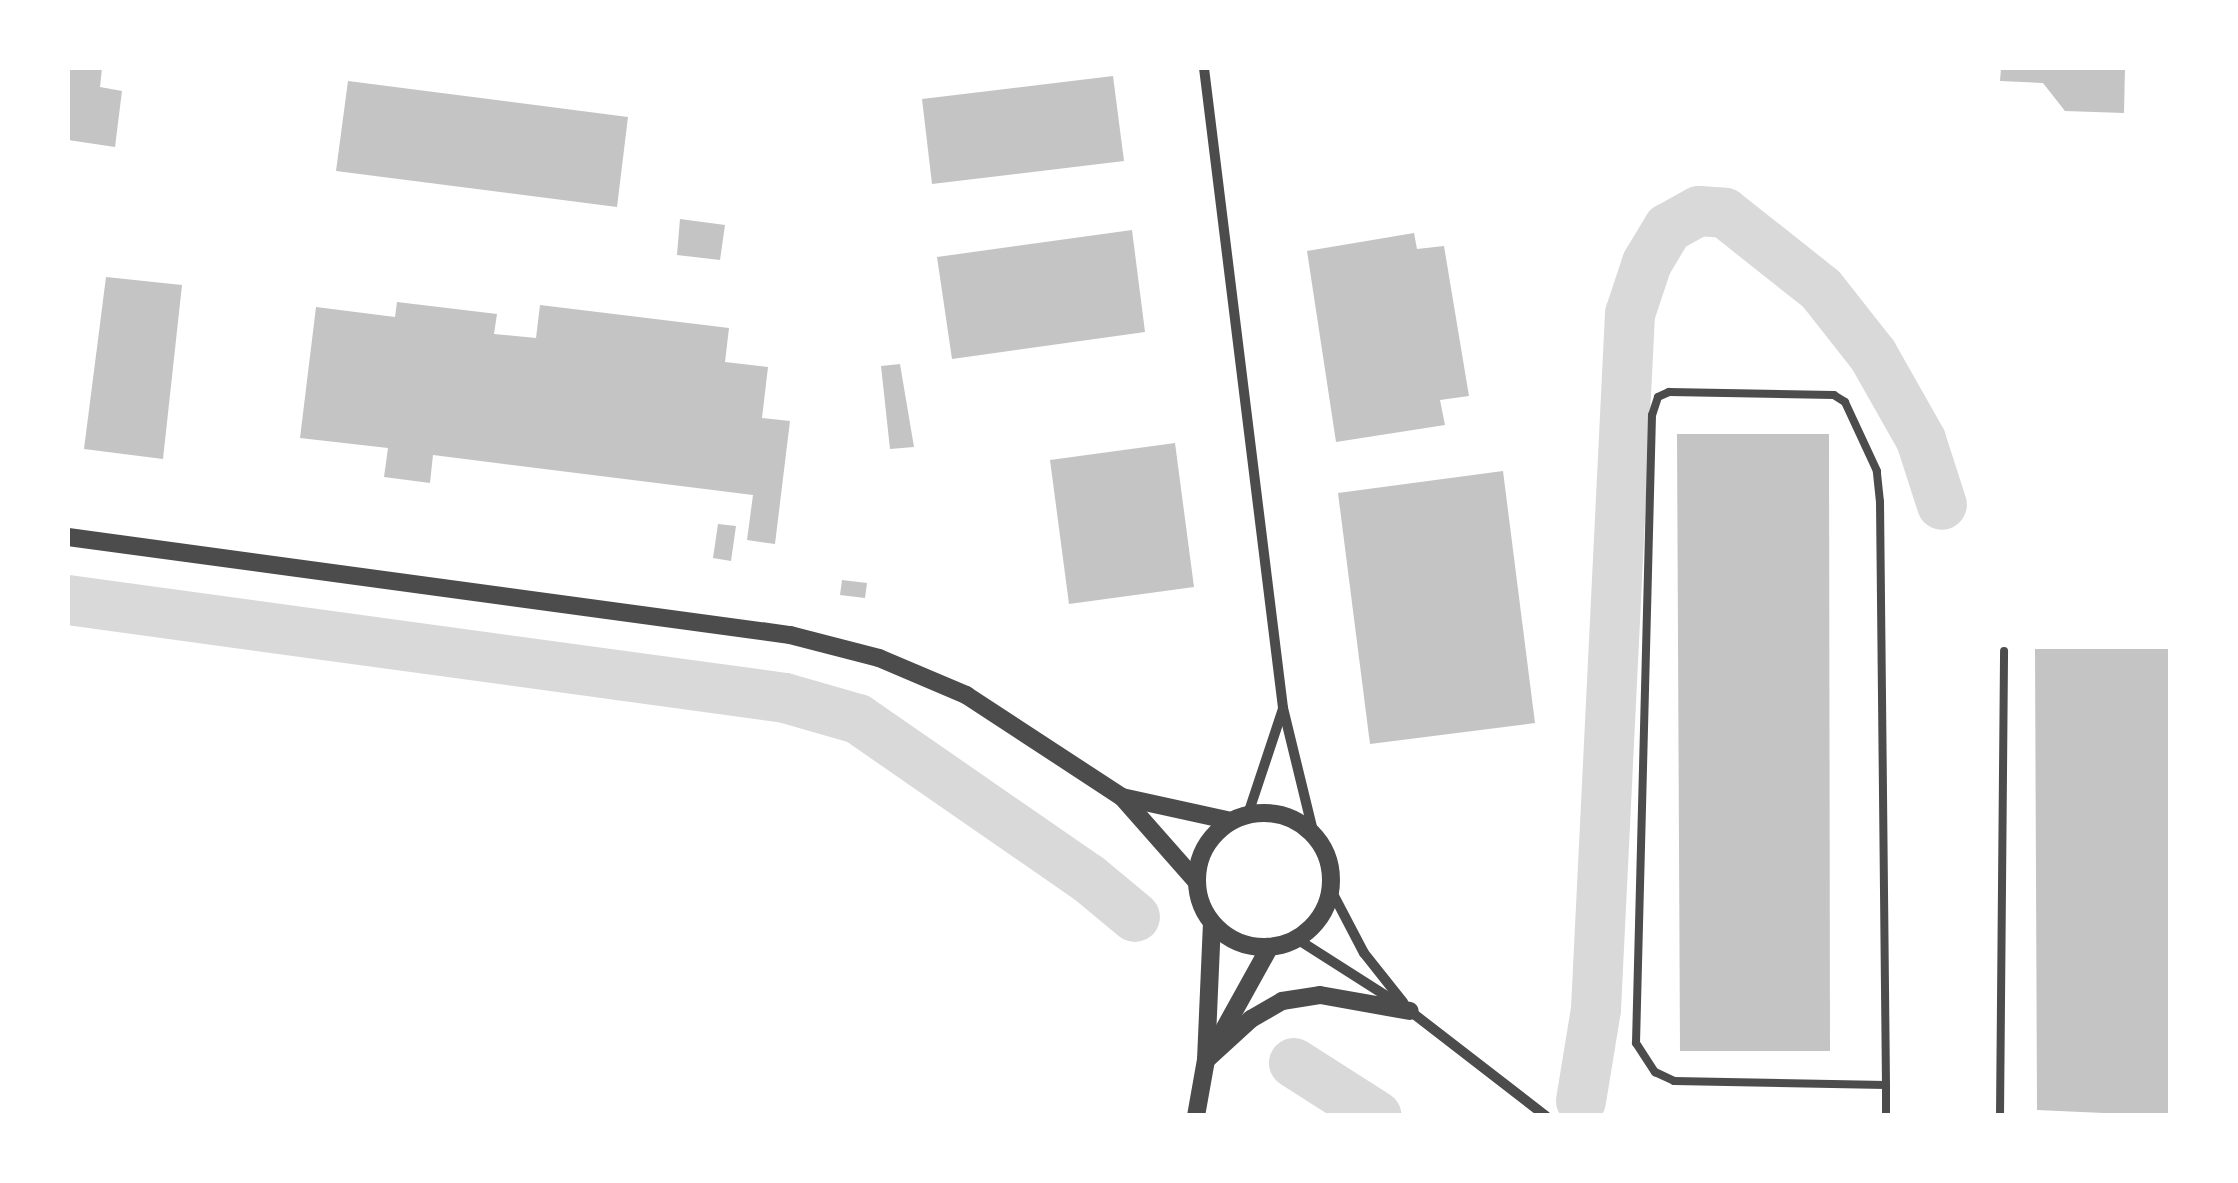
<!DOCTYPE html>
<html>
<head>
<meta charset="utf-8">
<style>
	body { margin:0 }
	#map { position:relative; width:2238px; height:1183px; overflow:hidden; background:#fff; font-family:Inter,sans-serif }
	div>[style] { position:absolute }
	.canal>* { height:50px; margin:-25px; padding:0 25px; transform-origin:25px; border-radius:25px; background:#d9d9d9 }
	.building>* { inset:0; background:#c4c4c4 }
	.service>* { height:8px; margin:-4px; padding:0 4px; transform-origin:4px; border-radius:4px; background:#4c4c4c }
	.minor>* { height:10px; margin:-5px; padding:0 5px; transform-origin:5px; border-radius:5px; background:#4c4c4c }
	.tertiary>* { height:18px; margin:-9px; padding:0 9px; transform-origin:9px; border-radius:9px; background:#4c4c4c }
	.tertiary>.ring { margin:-9px; padding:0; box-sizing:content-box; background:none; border:18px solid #4c4c4c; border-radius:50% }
	span { translate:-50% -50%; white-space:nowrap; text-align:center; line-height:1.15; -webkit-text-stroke:10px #fff; paint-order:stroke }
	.frame { position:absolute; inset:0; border:70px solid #fff; pointer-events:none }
</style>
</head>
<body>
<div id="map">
	<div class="canal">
		<div style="left:68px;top:600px;width:724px;rotate:7.78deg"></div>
		<div style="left:785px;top:698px;width:76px;rotate:16deg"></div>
		<div style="left:858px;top:719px;width:280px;rotate:34.7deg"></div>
		<div style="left:1088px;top:878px;width:61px;rotate:39.7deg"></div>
		<div style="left:1294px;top:1063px;width:98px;rotate:32.6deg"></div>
		<div style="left:1581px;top:1101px;width:93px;rotate:-80.7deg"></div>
		<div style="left:1596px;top:1009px;width:696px;rotate:-87.2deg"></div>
		<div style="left:1630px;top:314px;width:54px;rotate:-71.6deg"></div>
		<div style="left:1647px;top:263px;width:41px;rotate:-59deg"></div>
		<div style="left:1668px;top:228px;width:35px;rotate:-29deg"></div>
		<div style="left:1699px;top:211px;width:26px;rotate:4deg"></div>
		<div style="left:1725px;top:213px;width:122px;rotate:38.4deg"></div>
		<div style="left:1821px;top:289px;width:84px;rotate:51.8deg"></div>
		<div style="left:1873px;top:355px;width:98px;rotate:60.5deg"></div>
		<div style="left:1921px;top:440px;width:68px;rotate:72.1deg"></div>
	</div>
	<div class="building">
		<div style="clip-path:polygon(68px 68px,102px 68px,100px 87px,122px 91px,115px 147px,68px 140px)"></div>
		<div style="clip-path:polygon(2001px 68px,2125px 68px,2124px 113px,2065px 111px,2043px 83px,2000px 81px)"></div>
		<div style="clip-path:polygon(1113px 76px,1124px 161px,932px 184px,922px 99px)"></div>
		<div style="clip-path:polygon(348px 81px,628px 117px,617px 207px,336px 171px)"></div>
		<div style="clip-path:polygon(680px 219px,725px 225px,720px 260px,677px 255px)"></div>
		<div style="clip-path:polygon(1132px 230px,1145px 332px,952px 359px,937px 257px)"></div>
		<div style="clip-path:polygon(1414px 233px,1417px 249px,1444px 246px,1469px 396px,1440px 400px,1445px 425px,1336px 442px,1307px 251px)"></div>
		<div style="clip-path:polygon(106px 277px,182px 285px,163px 459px,84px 449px)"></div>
		<div style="clip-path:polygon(397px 302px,497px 314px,494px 334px,536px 338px,540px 305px,729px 328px,725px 362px,768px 367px,762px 418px,790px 421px,775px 544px,747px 540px,753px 495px,433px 455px,430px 483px,384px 477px,388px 448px,300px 438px,316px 307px,395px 317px)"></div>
		<div style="clip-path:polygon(900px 364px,914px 447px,890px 449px,881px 366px)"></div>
		<div style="clip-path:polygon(1677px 434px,1829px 434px,1830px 1051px,1680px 1051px)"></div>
		<div style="clip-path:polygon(1175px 443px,1194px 587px,1069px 604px,1050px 460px)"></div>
		<div style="clip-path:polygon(1503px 471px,1535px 723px,1370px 744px,1338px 493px)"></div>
		<div style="clip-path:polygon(718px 524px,736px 526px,731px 561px,713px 558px)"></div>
		<div style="clip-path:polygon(842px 580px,867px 583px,865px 598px,840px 595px)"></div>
		<div style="clip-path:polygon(2035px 649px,2170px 649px,2170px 1116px,2037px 1110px)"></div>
	</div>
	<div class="service">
		<div style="left:1886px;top:1116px;width:31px;rotate:-90deg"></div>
		<div style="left:1886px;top:1085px;width:583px;rotate:-90.59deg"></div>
		<div style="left:1880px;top:502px;width:31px;rotate:-96deg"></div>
		<div style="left:1877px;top:471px;width:76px;rotate:-114.9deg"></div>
		<div style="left:1845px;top:402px;width:13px;rotate:-148deg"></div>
		<div style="left:1834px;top:395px;width:165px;rotate:-179deg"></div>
		<div style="left:1669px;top:392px;width:12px;rotate:156deg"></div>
		<div style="left:1658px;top:397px;width:19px;rotate:108deg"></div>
		<div style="left:1652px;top:415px;width:628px;rotate:91.46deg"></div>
		<div style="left:1636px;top:1043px;width:35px;rotate:57deg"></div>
		<div style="left:1655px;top:1072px;width:21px;rotate:25deg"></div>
		<div style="left:1674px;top:1081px;width:212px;rotate:1.1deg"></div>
		<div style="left:2000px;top:1116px;width:465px;rotate:-89.5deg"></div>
	</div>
	<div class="minor">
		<div style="left:1204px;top:68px;width:645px;rotate:82.96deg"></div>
		<div style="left:1283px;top:708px;width:131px;rotate:76.3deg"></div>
		<div style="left:1248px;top:814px;width:111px;rotate:-71.6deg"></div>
		<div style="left:1331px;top:890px;width:71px;rotate:62.4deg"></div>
		<div style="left:1364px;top:953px;width:63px;rotate:51.5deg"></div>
		<div style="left:1297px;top:939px;width:134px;rotate:32.5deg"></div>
		<div style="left:1410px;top:1011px;width:172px;rotate:37.7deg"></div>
	</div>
	<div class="tertiary">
		<div style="left:68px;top:537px;width:729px;rotate:7.73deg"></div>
		<div style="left:790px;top:635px;width:92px;rotate:14.5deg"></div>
		<div style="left:879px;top:658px;width:95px;rotate:23deg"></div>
		<div style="left:966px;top:695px;width:186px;rotate:33.2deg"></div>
		<div style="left:1122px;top:797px;width:113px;rotate:48.6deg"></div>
		<div style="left:1122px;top:797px;width:112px;rotate:12.4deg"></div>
		<div class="ring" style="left:1197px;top:813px;width:116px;height:116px"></div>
		<div style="left:1217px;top:1042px;width:107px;rotate:-61deg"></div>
		<div style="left:1206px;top:1060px;width:61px;rotate:-42.3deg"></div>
		<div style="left:1251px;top:1019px;width:36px;rotate:-30deg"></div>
		<div style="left:1282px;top:1001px;width:38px;rotate:-9deg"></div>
		<div style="left:1320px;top:995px;width:91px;rotate:10.1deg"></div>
		<div style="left:1196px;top:1116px;width:57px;rotate:-79.9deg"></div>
		<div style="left:1206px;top:1060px;width:137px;rotate:-87.5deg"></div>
	</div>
	<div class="frame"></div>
</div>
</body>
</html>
